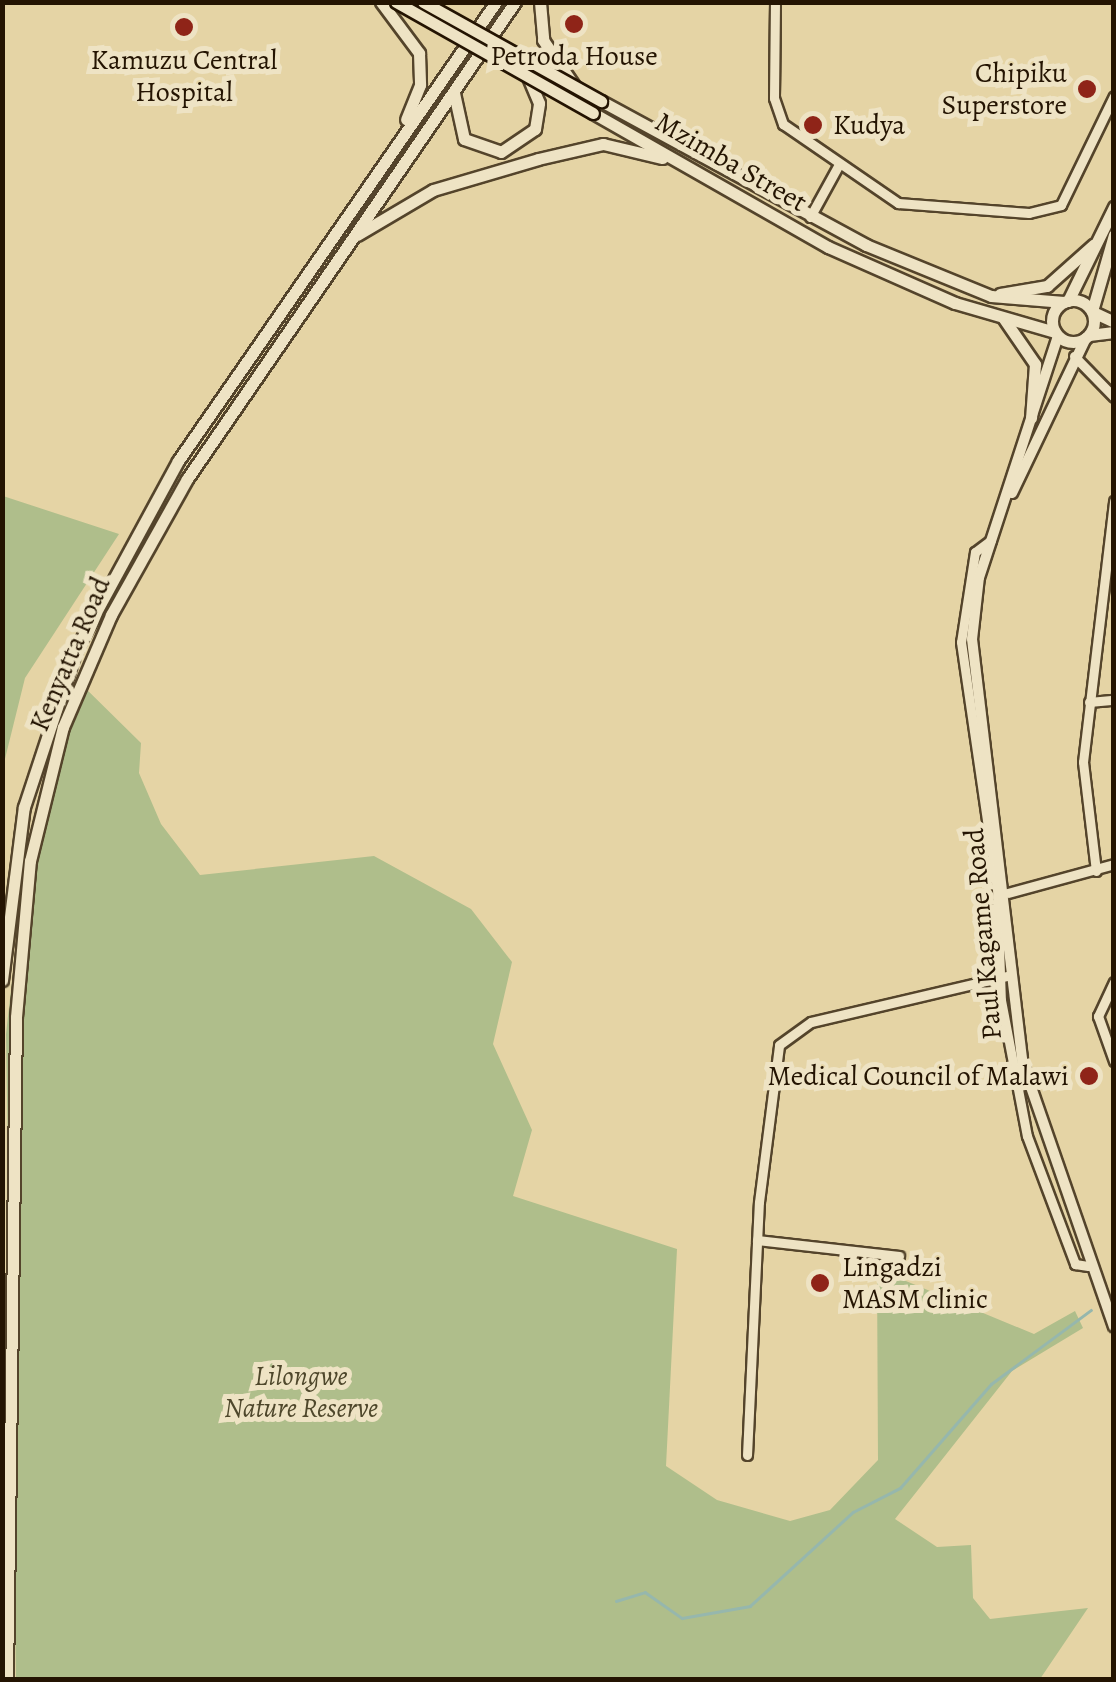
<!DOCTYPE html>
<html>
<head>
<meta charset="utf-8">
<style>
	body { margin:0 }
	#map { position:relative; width:1116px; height:1682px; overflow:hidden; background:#e5d4a5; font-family:Alegreya,serif }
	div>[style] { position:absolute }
	.green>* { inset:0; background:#afbe8b }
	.stream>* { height:2.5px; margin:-1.25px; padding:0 1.25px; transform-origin:1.25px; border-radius:1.25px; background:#96b7ad }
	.roads { filter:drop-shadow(2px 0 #54442b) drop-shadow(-2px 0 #54442b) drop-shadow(0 2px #54442b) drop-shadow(0 -2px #54442b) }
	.minor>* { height:9px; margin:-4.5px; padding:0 4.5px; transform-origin:4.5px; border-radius:4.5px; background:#eee3c4 }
	.tertiary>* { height:10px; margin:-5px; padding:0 5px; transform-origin:5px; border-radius:5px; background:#eee3c4 }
	.secondary>* { height:11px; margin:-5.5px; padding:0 5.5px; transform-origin:5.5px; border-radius:5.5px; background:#eee3c4 }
	.secondary>.ring { margin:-5.5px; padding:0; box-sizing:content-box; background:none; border:11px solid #eee3c4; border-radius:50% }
	.bridges { filter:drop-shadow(2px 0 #241402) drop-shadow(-2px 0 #241402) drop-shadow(0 2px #241402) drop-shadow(0 -2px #241402) }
	.secondary-bridge>* { height:11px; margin:-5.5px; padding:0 5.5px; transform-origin:5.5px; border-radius:5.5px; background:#eee3c4 }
	.dots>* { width:28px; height:28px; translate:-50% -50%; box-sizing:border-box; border:5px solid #eee3c4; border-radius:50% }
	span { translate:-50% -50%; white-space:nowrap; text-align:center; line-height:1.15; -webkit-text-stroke:10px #eee3c4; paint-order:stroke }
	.poi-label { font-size:28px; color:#241402 }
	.right { translate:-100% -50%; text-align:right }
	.left { translate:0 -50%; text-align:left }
	.street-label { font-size:28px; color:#241402 }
	.park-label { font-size:28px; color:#4e472b; font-style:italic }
	.frame { position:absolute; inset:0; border:5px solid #241402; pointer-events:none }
</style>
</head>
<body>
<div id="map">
	<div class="green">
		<div style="clip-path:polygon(3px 496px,119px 534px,25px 678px,3px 767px)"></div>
		<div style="clip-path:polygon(77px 680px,141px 743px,139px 773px,161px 824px,200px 875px,374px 856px,471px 909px,512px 962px,493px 1044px,532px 1130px,513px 1196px,677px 1249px,666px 1466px,717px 1500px,790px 1521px,830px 1510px,878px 1460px,877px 1269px,1034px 1334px,1075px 1311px,1083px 1328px,1012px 1371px,895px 1519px,937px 1547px,971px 1545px,973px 1598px,990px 1619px,1088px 1608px,1040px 1679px,16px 1680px,6px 1034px,27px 848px)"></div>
	</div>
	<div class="stream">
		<div style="left:1111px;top:1300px;width:4px;rotate:-34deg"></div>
		<div style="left:616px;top:1601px;width:30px;rotate:-17deg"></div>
		<div style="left:645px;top:1592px;width:45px;rotate:35.1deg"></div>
		<div style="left:682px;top:1618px;width:69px;rotate:-10deg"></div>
		<div style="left:750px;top:1606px;width:139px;rotate:-42.4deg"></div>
		<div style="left:853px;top:1512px;width:53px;rotate:-27.1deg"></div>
		<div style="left:900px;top:1488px;width:138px;rotate:-48.8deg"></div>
		<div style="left:991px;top:1384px;width:124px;rotate:-36.5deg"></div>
	</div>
	<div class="roads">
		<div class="minor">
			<div style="left:775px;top:2px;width:96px;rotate:90.6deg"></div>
			<div style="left:774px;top:98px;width:28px;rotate:71deg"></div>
			<div style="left:783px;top:124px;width:140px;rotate:34.5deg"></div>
			<div style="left:898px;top:203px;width:131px;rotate:4.4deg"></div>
			<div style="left:1029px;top:213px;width:33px;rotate:-14deg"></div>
			<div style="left:1061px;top:205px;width:121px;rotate:-64.1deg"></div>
			<div style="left:810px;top:217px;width:58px;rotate:-61.2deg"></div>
			<div style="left:1074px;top:356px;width:57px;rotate:45.7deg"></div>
			<div style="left:991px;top:540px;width:20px;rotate:143deg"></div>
			<div style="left:975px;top:552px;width:91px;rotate:98.8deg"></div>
			<div style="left:961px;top:642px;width:249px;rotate:81.7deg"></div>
			<div style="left:997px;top:888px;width:112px;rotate:88deg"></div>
			<div style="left:1001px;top:1000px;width:138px;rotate:79.2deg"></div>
			<div style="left:1027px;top:1136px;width:137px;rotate:69.4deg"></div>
			<div style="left:1075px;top:1264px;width:13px;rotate:9deg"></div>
			<div style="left:1089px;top:702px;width:25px;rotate:-5deg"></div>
			<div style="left:1096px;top:871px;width:110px;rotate:-96.8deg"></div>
			<div style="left:1083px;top:762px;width:263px;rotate:-83.2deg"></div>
			<div style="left:1008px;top:893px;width:110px;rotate:-15.3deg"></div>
			<div style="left:1114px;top:982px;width:38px;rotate:115deg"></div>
			<div style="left:1098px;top:1016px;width:48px;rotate:70.4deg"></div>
			<div style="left:757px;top:1240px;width:143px;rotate:6.4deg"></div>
			<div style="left:747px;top:1455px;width:253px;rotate:-87.3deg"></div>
			<div style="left:759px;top:1202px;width:158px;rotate:-82.7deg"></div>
			<div style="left:779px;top:1045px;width:39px;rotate:-36deg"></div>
			<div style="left:811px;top:1022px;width:205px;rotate:-13.2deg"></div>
		</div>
		<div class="tertiary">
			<div style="left:1058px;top:336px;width:254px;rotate:108.1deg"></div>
			<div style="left:979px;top:577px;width:62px;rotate:96.4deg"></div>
			<div style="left:972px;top:639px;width:425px;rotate:83.2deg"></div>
			<div style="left:1022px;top:1061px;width:281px;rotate:70.9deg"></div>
			<div style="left:1012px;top:493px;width:172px;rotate:-64.5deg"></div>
		</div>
		<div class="secondary">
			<div style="left:381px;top:2px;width:64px;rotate:53.3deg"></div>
			<div style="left:419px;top:53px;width:32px;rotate:88deg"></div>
			<div style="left:420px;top:85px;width:37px;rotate:112deg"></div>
			<div style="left:540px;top:2px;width:38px;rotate:85deg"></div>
			<div style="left:543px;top:40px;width:57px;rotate:55.8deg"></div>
			<div style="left:454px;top:93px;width:47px;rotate:77.7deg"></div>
			<div style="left:464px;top:139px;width:39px;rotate:19deg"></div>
			<div style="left:501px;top:152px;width:41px;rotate:-34.1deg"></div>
			<div style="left:535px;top:129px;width:26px;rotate:-81deg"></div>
			<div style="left:539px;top:103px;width:28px;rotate:-113deg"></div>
			<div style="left:601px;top:101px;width:302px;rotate:28.5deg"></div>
			<div style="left:866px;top:245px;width:135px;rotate:22.2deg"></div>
			<div style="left:991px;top:296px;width:73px;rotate:4.7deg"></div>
			<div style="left:593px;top:113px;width:271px;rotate:29.7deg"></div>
			<div style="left:828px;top:247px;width:139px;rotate:23.8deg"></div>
			<div style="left:955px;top:303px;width:104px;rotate:16.2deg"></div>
			<div style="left:357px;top:235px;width:88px;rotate:-30.6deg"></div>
			<div style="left:433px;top:190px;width:109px;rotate:-16.4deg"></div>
			<div style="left:538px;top:159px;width:67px;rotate:-13deg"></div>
			<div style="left:603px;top:144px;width:61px;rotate:13.3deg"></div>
			<div style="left:1000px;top:294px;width:48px;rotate:-9.7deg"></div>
			<div style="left:1047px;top:286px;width:62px;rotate:-41.7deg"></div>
			<div class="ring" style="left:1052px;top:300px;width:31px;height:31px"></div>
			<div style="left:1068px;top:301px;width:105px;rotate:-63.9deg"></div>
			<div style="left:1092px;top:311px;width:79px;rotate:-73.9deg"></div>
			<div style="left:1093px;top:312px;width:23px;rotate:25deg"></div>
			<div style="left:1004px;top:319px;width:55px;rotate:55.4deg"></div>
			<div style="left:1035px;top:364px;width:54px;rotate:94.2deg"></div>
			<div style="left:1089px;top:335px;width:25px;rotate:-7deg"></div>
			<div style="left:2px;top:980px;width:174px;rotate:-82.8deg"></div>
			<div style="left:24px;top:807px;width:169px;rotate:-71.7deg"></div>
			<div style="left:77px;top:647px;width:212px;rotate:-61.5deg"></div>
			<div style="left:178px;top:461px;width:558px;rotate:-55.29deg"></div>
			<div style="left:7px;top:1680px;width:663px;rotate:-89.22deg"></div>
			<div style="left:16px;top:1017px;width:157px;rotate:-84.9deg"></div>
			<div style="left:30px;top:861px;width:138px;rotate:-76.2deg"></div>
			<div style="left:63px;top:727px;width:122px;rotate:-66.8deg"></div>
			<div style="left:111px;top:615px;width:156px;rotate:-60.8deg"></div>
			<div style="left:187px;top:479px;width:579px;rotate:-55.49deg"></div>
		</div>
	</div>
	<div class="bridges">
		<div class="secondary-bridge">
			<div style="left:396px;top:2px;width:226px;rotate:29.4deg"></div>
			<div style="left:423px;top:2px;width:204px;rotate:29.1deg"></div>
		</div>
	</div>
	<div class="dots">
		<div style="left:574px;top:24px;background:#8f2418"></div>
		<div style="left:184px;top:27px;background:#8f2418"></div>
		<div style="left:1087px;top:89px;background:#8f2418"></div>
		<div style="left:813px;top:125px;background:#8f2418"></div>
		<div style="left:1089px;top:1076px;background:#8f2418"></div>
		<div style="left:820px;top:1283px;background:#8f2418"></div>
	</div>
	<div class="poi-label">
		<span style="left:574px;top:56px">Petroda House</span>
		<span style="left:184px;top:76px">Kamuzu Central<br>Hospital</span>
		<span class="right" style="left:1067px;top:89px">Chipiku<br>Superstore</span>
		<span class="left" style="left:833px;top:125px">Kudya</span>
		<span class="right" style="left:1069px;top:1076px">Medical Council of Malawi</span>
		<span class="left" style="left:842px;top:1283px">Lingadzi<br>MASM clinic</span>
	</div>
	<div class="street-label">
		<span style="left:731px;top:162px;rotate:30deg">Mzimba Street</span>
		<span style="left:70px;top:654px;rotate:-67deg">Kenyatta Road</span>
		<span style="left:983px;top:934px;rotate:-95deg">Paul Kagame Road</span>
	</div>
	<div class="park-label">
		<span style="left:301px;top:1392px">Lilongwe<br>Nature Reserve</span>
	</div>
	<div class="frame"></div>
</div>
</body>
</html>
